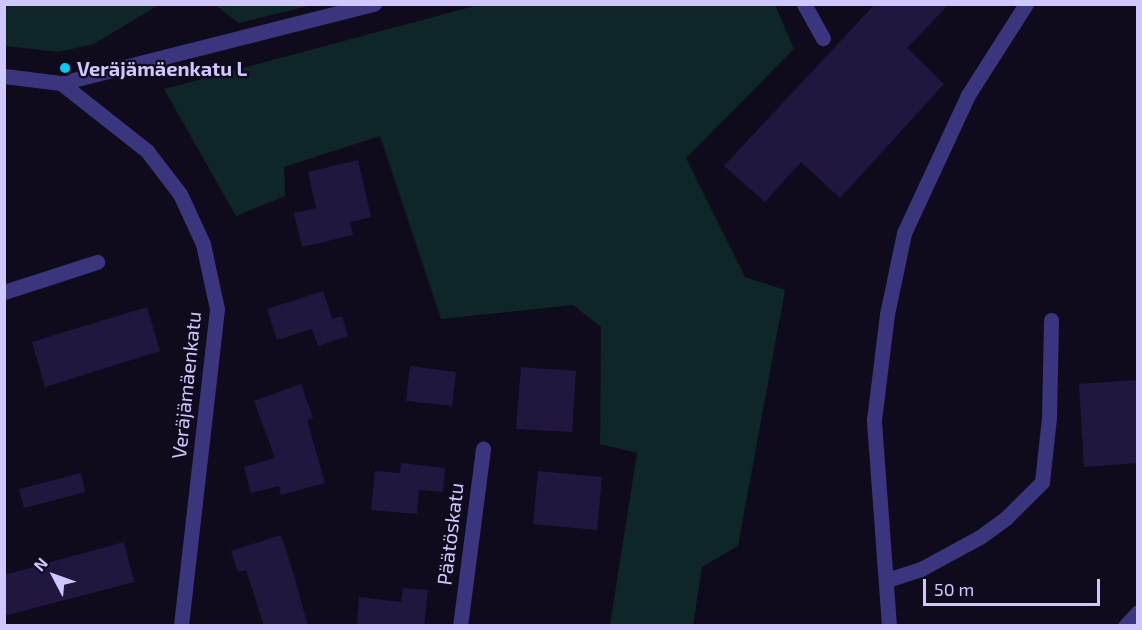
<!DOCTYPE html>
<html>
<head>
<meta charset="utf-8">
<style>
	body { margin:0 }
	#map { position:relative; width:1142px; height:630px; overflow:hidden; background:#0f0b1d; font-family:"Exo 2",sans-serif }
	div>[style] { position:absolute }
	.green>* { inset:0; background:#0e2627 }
	.building>* { inset:0; background:#21173e }
	.minor>* { height:15px; margin:-7.5px; padding:0 7.5px; transform-origin:7.5px; border-radius:7.5px; background:#3b357d }
	.dots>* { width:16px; height:16px; translate:-50% -50%; box-sizing:border-box; border:3px solid #0f0b1d; border-radius:50% }
	span { translate:-50% -50%; white-space:nowrap; text-align:center; line-height:1.15; -webkit-text-stroke:4.5px #0f0b1d; paint-order:stroke }
	.poi-label { font-size:20px; color:#d0c7ff; font-weight:700 }
	.left { translate:0 -50%; text-align:left }
	.street-label { font-size:20px; color:#d0c7ff }
	.frame { position:absolute; inset:0; border:6px solid #d0c7ff; pointer-events:none }
	.north { position:absolute; left:24px; top:546px; width:60px; height:60px; -webkit-text-stroke:4px #0f0b1d; paint-order:stroke; rotate:311deg; font-size:16px; font-weight:700; line-height:24px; text-align:center; color:#d0c7ff }
	.north::after { content:''; display:block; margin:auto; width:21px; height:27px; background:#d0c7ff; clip-path:polygon(50% 0,100% 100%,50% 72%,0 100%) }
	.scale { position:absolute; left:923px; top:579px; width:177px; height:27px; box-sizing:border-box; border:3px solid #d0c7ff; border-top:0; padding-left:8px; font-size:18px; line-height:21px; white-space:nowrap; color:#d0c7ff; -webkit-text-stroke:4px #0f0b1d; paint-order:stroke }
</style>
</head>
<body>
<div id="map">
	<div class="green">
		<div style="clip-path:polygon(5px 4px,159px 4px,159px 5px,94px 44px,58px 52px,5px 46px)"></div>
		<div style="clip-path:polygon(482px 4px,775px 5px,794px 49px,686px 158px,745px 277px,785px 290px,738px 546px,702px 567px,693px 625px,610px 625px,637px 453px,600px 444px,601px 327px,573px 305px,441px 319px,380px 136px,284px 167px,285px 196px,236px 216px,164px 89px)"></div>
		<div style="clip-path:polygon(215px 5px,313px 5px,239px 23px)"></div>
	</div>
	<div class="building">
		<div style="clip-path:polygon(875px 4px,949px 4px,907px 48px,944px 84px,840px 198px,801px 162px,765px 202px,724px 166px)"></div>
		<div style="clip-path:polygon(358px 160px,371px 217px,350px 222px,353px 235px,302px 247px,294px 213px,316px 208px,308px 172px)"></div>
		<div style="clip-path:polygon(323px 291px,332px 319px,342px 316px,348px 336px,318px 346px,312px 329px,277px 340px,267px 309px)"></div>
		<div style="clip-path:polygon(147px 307px,160px 351px,45px 387px,32px 342px)"></div>
		<div style="clip-path:polygon(410px 366px,456px 372px,452px 406px,406px 401px)"></div>
		<div style="clip-path:polygon(521px 367px,576px 371px,572px 432px,516px 429px)"></div>
		<div style="clip-path:polygon(1137px 380px,1137px 463px,1084px 467px,1079px 384px)"></div>
		<div style="clip-path:polygon(301px 384px,313px 418px,307px 420px,325px 483px,281px 495px,279px 486px,251px 493px,244px 467px,275px 458px,254px 401px)"></div>
		<div style="clip-path:polygon(401px 463px,445px 468px,443px 492px,419px 490px,417px 514px,371px 510px,375px 471px,400px 473px)"></div>
		<div style="clip-path:polygon(538px 471px,602px 477px,597px 530px,533px 524px)"></div>
		<div style="clip-path:polygon(81px 473px,85px 492px,24px 508px,19px 489px)"></div>
		<div style="clip-path:polygon(281px 535px,293px 572px,308px 626px,264px 626px,246px 570px,238px 572px,231px 551px)"></div>
		<div style="clip-path:polygon(124px 542px,134px 582px,4px 616px,4px 575px)"></div>
		<div style="clip-path:polygon(403px 588px,428px 590px,424px 626px,357px 626px,359px 597px,401px 602px)"></div>
	</div>
	<div class="minor">
		<div style="left:804px;top:4px;width:39px;rotate:61deg"></div>
		<div style="left:4px;top:76px;width:57px;rotate:7deg"></div>
		<div style="left:61px;top:83px;width:110px;rotate:38.3deg"></div>
		<div style="left:147px;top:151px;width:54px;rotate:52.5deg"></div>
		<div style="left:180px;top:194px;width:55px;rotate:65.3deg"></div>
		<div style="left:203px;top:244px;width:66px;rotate:77.8deg"></div>
		<div style="left:217px;top:309px;width:319px;rotate:96.5deg"></div>
		<div style="left:61px;top:83px;width:323px;rotate:-14.2deg"></div>
		<div style="left:4px;top:292px;width:98px;rotate:-17.9deg"></div>
		<div style="left:887px;top:580px;width:36px;rotate:-18deg"></div>
		<div style="left:921px;top:569px;width:67px;rotate:-28.5deg"></div>
		<div style="left:980px;top:537px;width:32px;rotate:-36deg"></div>
		<div style="left:1006px;top:518px;width:51px;rotate:-45deg"></div>
		<div style="left:1042px;top:482px;width:64px;rotate:-83.8deg"></div>
		<div style="left:1049px;top:418px;width:98px;rotate:-88.8deg"></div>
		<div style="left:460px;top:626px;width:179px;rotate:-82.6deg"></div>
		<div style="left:889px;top:626px;width:207px;rotate:-94.2deg"></div>
		<div style="left:874px;top:420px;width:107px;rotate:-83deg"></div>
		<div style="left:887px;top:314px;width:83px;rotate:-78.1deg"></div>
		<div style="left:904px;top:233px;width:152px;rotate:-65.1deg"></div>
		<div style="left:968px;top:95px;width:108px;rotate:-57.5deg"></div>
		<div style="left:1125px;top:626px;width:19px;rotate:-47deg"></div>
	</div>
	<div class="dots">
		<div style="left:65px;top:68px;background:#00cdf2"></div>
	</div>
	<div class="poi-label">
		<span class="left" style="left:77px;top:68px">Veräjämäenkatu L</span>
	</div>
	<div class="street-label">
		<span style="left:186px;top:385px;rotate:-84deg">Veräjämäenkatu</span>
		<span style="left:450px;top:534px;rotate:-83deg">Päätöskatu</span>
	</div>
	<div class="frame"></div>
	<div class="north">N</div>
	<div class="scale">50 m</div>
</div>
</body>
</html>
